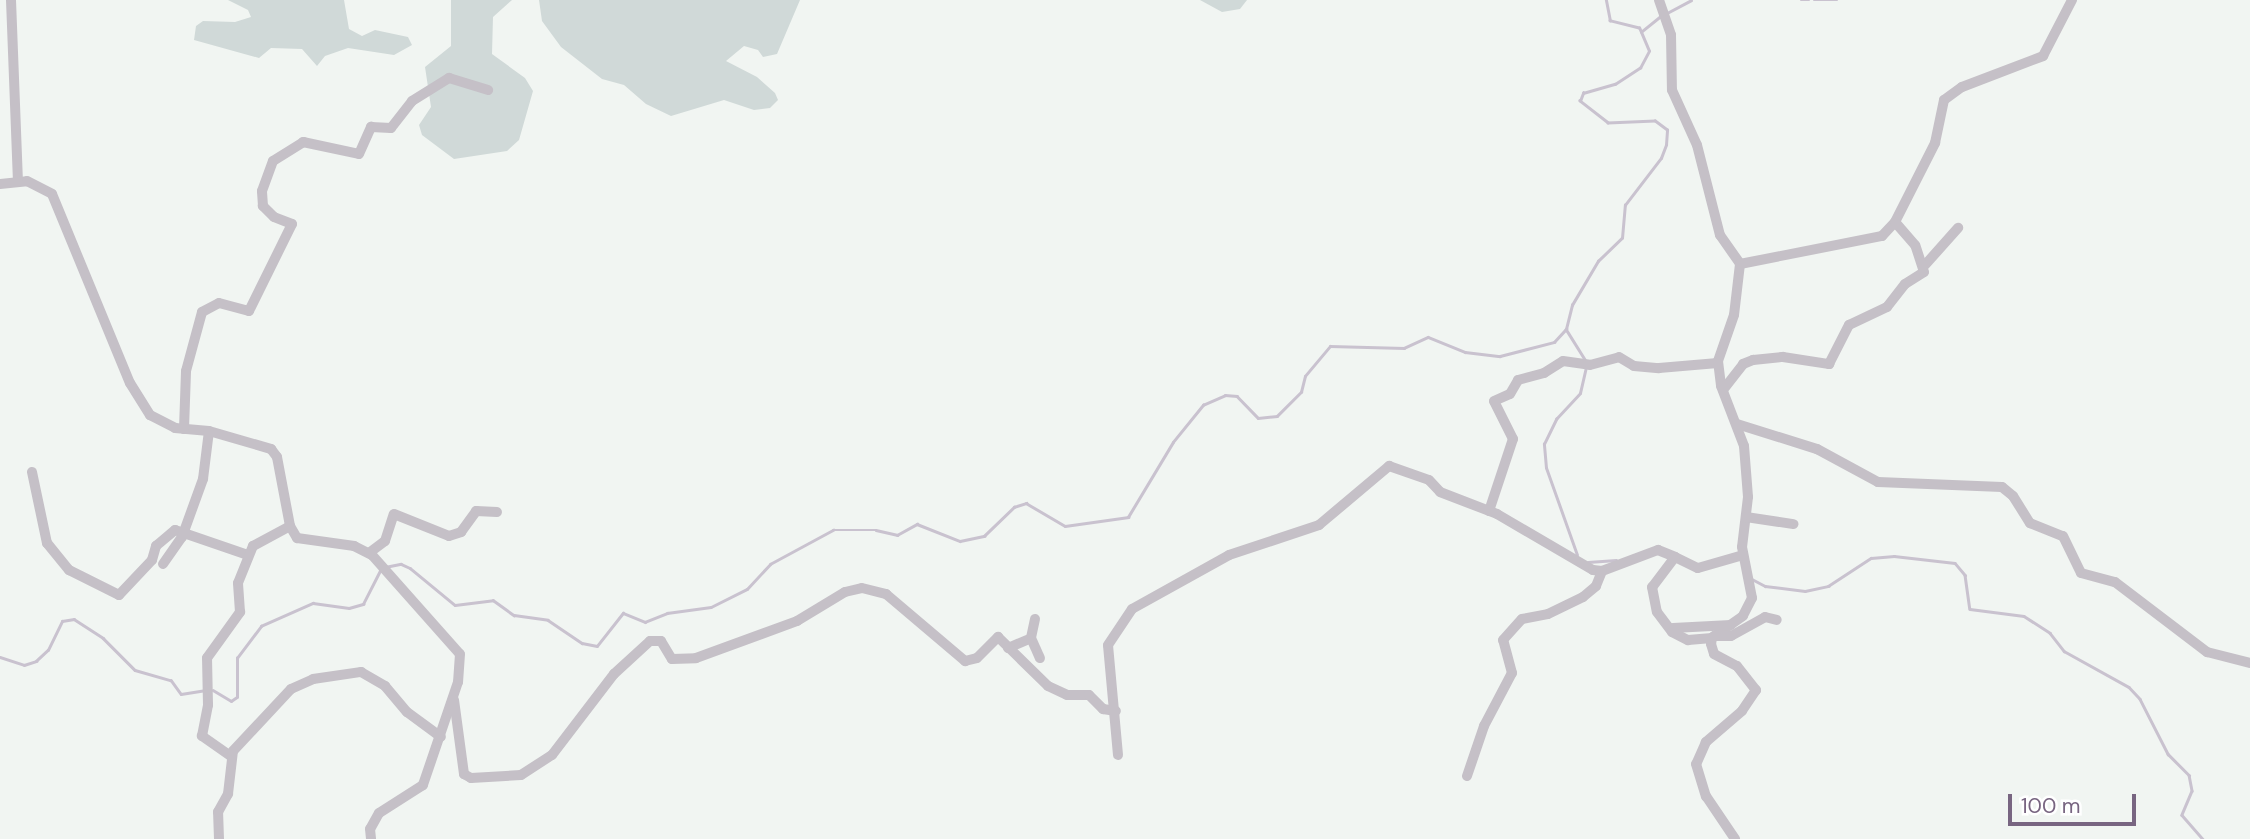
<!DOCTYPE html>
<html>
<head>
<meta charset="utf-8">
<style>
	body { margin:0 }
	#map { position:relative; width:2250px; height:839px; overflow:hidden; background:#f1f5f2; font-family:"DM Sans",sans-serif }
	div>[style] { position:absolute }
	.green>* { inset:0; background:#d0d9d8 }
	.stream>* { height:2.5px; margin:-1.25px; padding:0 1.25px; transform-origin:1.25px; border-radius:1.25px; background:#c9c2cf }
	.minor>* { height:10px; margin:-5px; padding:0 5px; transform-origin:5px; border-radius:5px; background:#c5c0c7 }
	span { translate:-50% -50%; white-space:nowrap; text-align:center; line-height:1.15; -webkit-text-stroke:7px #fff; paint-order:stroke }
	.scale { position:absolute; left:2008px; top:794px; width:128px; height:32px; box-sizing:border-box; border:4px solid #786581; border-top:0; padding-left:9px; font-size:21px; line-height:24px; white-space:nowrap; color:#786581; -webkit-text-stroke:5px #fff; paint-order:stroke }
</style>
</head>
<body>
<div id="map">
	<div class="green">
		<div style="clip-path:polygon(228px 0,344px 0,349px 29px,362px 36px,375px 30px,408px 37px,412px 45px,394px 55px,348px 48px,325px 56px,317px 66px,302px 49px,271px 48px,259px 58px,194px 40px,196px 26px,203px 21px,235px 22px,251px 17px,248px 10px)"></div>
		<div style="clip-path:polygon(451px 0,512px 0,493px 17px,492px 54px,525px 78px,533px 91px,519px 140px,507px 151px,454px 159px,422px 135px,419px 125px,431px 107px,425px 67px,451px 46px)"></div>
		<div style="clip-path:polygon(539px 0,800px 0,777px 54px,763px 57px,758px 50px,744px 46px,726px 61px,757px 77px,775px 93px,778px 100px,770px 108px,754px 110px,724px 100px,671px 116px,646px 104px,624px 85px,602px 79px,561px 47px,542px 21px)"></div>
		<div style="clip-path:polygon(1200px 0,1247px 0,1240px 9px,1222px 12px)"></div>
	</div>
	<div class="stream">
		<div style="left:1801px;top:0;width:8px"></div>
		<div style="left:1814px;top:0;width:23px"></div>
		<div style="left:1667px;top:13px;width:27px;rotate:-28deg"></div>
		<div style="left:1641px;top:32px;width:26px;rotate:-39deg"></div>
		<div style="left:1566px;top:329px;width:38px;rotate:58deg"></div>
		<div style="left:1577px;top:555px;width:92px;rotate:-109.6deg"></div>
		<div style="left:1546px;top:468px;width:24px;rotate:-95deg"></div>
		<div style="left:1544px;top:444px;width:28px;rotate:-64deg"></div>
		<div style="left:1556px;top:419px;width:35px;rotate:-47deg"></div>
		<div style="left:1580px;top:393px;width:26px;rotate:-77deg"></div>
		<div style="left:1588px;top:562px;width:28px;rotate:-4deg"></div>
		<div style="left:385px;top:567px;width:16px;rotate:-11deg"></div>
		<div style="left:401px;top:564px;width:10px;rotate:24deg"></div>
		<div style="left:410px;top:568px;width:58px;rotate:39.4deg"></div>
		<div style="left:455px;top:605px;width:38px;rotate:-7deg"></div>
		<div style="left:493px;top:600px;width:26px;rotate:36deg"></div>
		<div style="left:514px;top:615px;width:34px;rotate:8deg"></div>
		<div style="left:548px;top:620px;width:41px;rotate:34.1deg"></div>
		<div style="left:582px;top:643px;width:15px;rotate:11deg"></div>
		<div style="left:597px;top:646px;width:42px;rotate:-51.8deg"></div>
		<div style="left:623px;top:613px;width:24px;rotate:22deg"></div>
		<div style="left:645px;top:622px;width:24px;rotate:-22deg"></div>
		<div style="left:667px;top:613px;width:44px;rotate:-7.8deg"></div>
		<div style="left:711px;top:607px;width:40px;rotate:-26.6deg"></div>
		<div style="left:747px;top:589px;width:34px;rotate:-47deg"></div>
		<div style="left:770px;top:564px;width:72px;rotate:-28.4deg"></div>
		<div style="left:833px;top:530px;width:43px"></div>
		<div style="left:876px;top:530px;width:22px;rotate:13deg"></div>
		<div style="left:897px;top:535px;width:23px;rotate:-29deg"></div>
		<div style="left:917px;top:524px;width:46px;rotate:21.6deg"></div>
		<div style="left:960px;top:541px;width:25px;rotate:-12deg"></div>
		<div style="left:984px;top:536px;width:42px;rotate:-44deg"></div>
		<div style="left:1014px;top:507px;width:13px;rotate:-18deg"></div>
		<div style="left:1026px;top:503px;width:45px;rotate:30.5deg"></div>
		<div style="left:1065px;top:526px;width:64px;rotate:-8.1deg"></div>
		<div style="left:1128px;top:517px;width:87px;rotate:-59deg"></div>
		<div style="left:1173px;top:442px;width:48px;rotate:-51deg"></div>
		<div style="left:1203px;top:405px;width:24px;rotate:-24deg"></div>
		<div style="left:1225px;top:395px;width:12px;rotate:5deg"></div>
		<div style="left:1237px;top:396px;width:30px;rotate:46deg"></div>
		<div style="left:1258px;top:418px;width:19px;rotate:-6deg"></div>
		<div style="left:1277px;top:416px;width:34px;rotate:-45deg"></div>
		<div style="left:1301px;top:392px;width:16px;rotate:-76deg"></div>
		<div style="left:1305px;top:376px;width:39px;rotate:-50deg"></div>
		<div style="left:1330px;top:346px;width:74px;rotate:1.5deg"></div>
		<div style="left:1404px;top:348px;width:26px;rotate:-25deg"></div>
		<div style="left:1428px;top:337px;width:40px;rotate:22deg"></div>
		<div style="left:1465px;top:352px;width:35px;rotate:7deg"></div>
		<div style="left:1500px;top:356px;width:56px;rotate:-14.5deg"></div>
		<div style="left:1554px;top:342px;width:18px;rotate:-47deg"></div>
		<div style="left:1566px;top:329px;width:25px;rotate:-76deg"></div>
		<div style="left:1572px;top:305px;width:51px;rotate:-59.4deg"></div>
		<div style="left:1598px;top:261px;width:33px;rotate:-44deg"></div>
		<div style="left:1622px;top:238px;width:33px;rotate:-85deg"></div>
		<div style="left:1625px;top:205px;width:59px;rotate:-52.5deg"></div>
		<div style="left:1661px;top:158px;width:14px;rotate:-69deg"></div>
		<div style="left:1666px;top:145px;width:15px;rotate:-86deg"></div>
		<div style="left:1667px;top:130px;width:15px;rotate:-143deg"></div>
		<div style="left:1655px;top:121px;width:47px;rotate:177.6deg"></div>
		<div style="left:1608px;top:123px;width:36px;rotate:-142deg"></div>
		<div style="left:1580px;top:101px;width:9px;rotate:-69deg"></div>
		<div style="left:1583px;top:93px;width:33px;rotate:-16deg"></div>
		<div style="left:1615px;top:84px;width:30px;rotate:-33deg"></div>
		<div style="left:1640px;top:68px;width:19px;rotate:-62deg"></div>
		<div style="left:1649px;top:51px;width:25px;rotate:-113deg"></div>
		<div style="left:1639px;top:28px;width:30px;rotate:-166deg"></div>
		<div style="left:1610px;top:21px;width:21px;rotate:-101deg"></div>
		<div style="left:1752px;top:579px;width:15px;rotate:28deg"></div>
		<div style="left:1765px;top:586px;width:40px;rotate:7.1deg"></div>
		<div style="left:1805px;top:591px;width:24px;rotate:-12deg"></div>
		<div style="left:1828px;top:586px;width:51px;rotate:-33.1deg"></div>
		<div style="left:1871px;top:558px;width:23px;rotate:-5deg"></div>
		<div style="left:1894px;top:556px;width:61px;rotate:6.5deg"></div>
		<div style="left:1955px;top:563px;width:16px;rotate:50deg"></div>
		<div style="left:1965px;top:575px;width:34px;rotate:82deg"></div>
		<div style="left:1970px;top:609px;width:54px;rotate:7.4deg"></div>
		<div style="left:2024px;top:616px;width:31px;rotate:33deg"></div>
		<div style="left:2050px;top:633px;width:23px;rotate:52deg"></div>
		<div style="left:2064px;top:651px;width:74px;rotate:29deg"></div>
		<div style="left:2129px;top:687px;width:16px;rotate:47deg"></div>
		<div style="left:2140px;top:699px;width:62px;rotate:63deg"></div>
		<div style="left:2168px;top:754px;width:30px;rotate:45deg"></div>
		<div style="left:2189px;top:775px;width:16px;rotate:79deg"></div>
		<div style="left:2192px;top:791px;width:26px;rotate:113deg"></div>
		<div style="left:2182px;top:815px;width:32px;rotate:49deg"></div>
		<div style="left:0;top:657px;width:25px;rotate:18deg"></div>
		<div style="left:24px;top:665px;width:13px;rotate:-18deg"></div>
		<div style="left:36px;top:661px;width:16px;rotate:-43deg"></div>
		<div style="left:48px;top:650px;width:32px;rotate:-64deg"></div>
		<div style="left:62px;top:621px;width:12px;rotate:-9deg"></div>
		<div style="left:74px;top:619px;width:35px;rotate:33deg"></div>
		<div style="left:103px;top:638px;width:45px;rotate:45deg"></div>
		<div style="left:135px;top:670px;width:37px;rotate:16deg"></div>
		<div style="left:171px;top:680px;width:17px;rotate:54deg"></div>
		<div style="left:181px;top:694px;width:25px;rotate:-9deg"></div>
		<div style="left:213px;top:690px;width:21px;rotate:31deg"></div>
		<div style="left:231px;top:701px;width:7px;rotate:-34deg"></div>
		<div style="left:237px;top:697px;width:39px;rotate:-90deg"></div>
		<div style="left:237px;top:658px;width:40px;rotate:-53deg"></div>
		<div style="left:261px;top:626px;width:57px;rotate:-23.9deg"></div>
		<div style="left:313px;top:603px;width:36px;rotate:8deg"></div>
		<div style="left:349px;top:608px;width:15px;rotate:-16deg"></div>
		<div style="left:363px;top:604px;width:37px;rotate:-63deg"></div>
	</div>
	<div class="minor">
		<div style="left:11px;top:0;width:180px;rotate:87.8deg"></div>
		<div style="left:1659px;top:0;width:37px;rotate:71deg"></div>
		<div style="left:1671px;top:35px;width:55px;rotate:89deg"></div>
		<div style="left:1672px;top:90px;width:60px;rotate:65.6deg"></div>
		<div style="left:1697px;top:145px;width:93px;rotate:75.7deg"></div>
		<div style="left:1720px;top:235px;width:35px;rotate:55deg"></div>
		<div style="left:1740px;top:264px;width:51px;rotate:96.7deg"></div>
		<div style="left:1734px;top:315px;width:49px;rotate:109.2deg"></div>
		<div style="left:1718px;top:361px;width:25px;rotate:83deg"></div>
		<div style="left:1721px;top:386px;width:64px;rotate:69deg"></div>
		<div style="left:1744px;top:446px;width:51px;rotate:85.5deg"></div>
		<div style="left:1748px;top:497px;width:50px;rotate:96.8deg"></div>
		<div style="left:1742px;top:547px;width:52px;rotate:78.9deg"></div>
		<div style="left:1752px;top:598px;width:20px;rotate:117deg"></div>
		<div style="left:1743px;top:616px;width:38px;rotate:145deg"></div>
		<div style="left:1712px;top:638px;width:6px;rotate:99deg"></div>
		<div style="left:1711px;top:644px;width:10px;rotate:73deg"></div>
		<div style="left:1714px;top:654px;width:26px;rotate:28deg"></div>
		<div style="left:1737px;top:666px;width:31px;rotate:52deg"></div>
		<div style="left:1756px;top:690px;width:25px;rotate:124deg"></div>
		<div style="left:1742px;top:711px;width:48px;rotate:139.3deg"></div>
		<div style="left:1706px;top:742px;width:24px;rotate:114deg"></div>
		<div style="left:1696px;top:764px;width:34px;rotate:73deg"></div>
		<div style="left:1706px;top:796px;width:52px;rotate:56deg"></div>
		<div style="left:0;top:184px;width:27px;rotate:-6deg"></div>
		<div style="left:27px;top:181px;width:28px;rotate:27deg"></div>
		<div style="left:52px;top:194px;width:204px;rotate:67.6deg"></div>
		<div style="left:130px;top:383px;width:38px;rotate:58deg"></div>
		<div style="left:150px;top:415px;width:28px;rotate:27deg"></div>
		<div style="left:175px;top:428px;width:34px;rotate:5deg"></div>
		<div style="left:209px;top:431px;width:65px;rotate:16.2deg"></div>
		<div style="left:271px;top:449px;width:10px;rotate:53deg"></div>
		<div style="left:277px;top:457px;width:70px;rotate:79.3deg"></div>
		<div style="left:290px;top:526px;width:14px;rotate:60deg"></div>
		<div style="left:297px;top:538px;width:58px;rotate:8deg"></div>
		<div style="left:354px;top:546px;width:20px;rotate:27deg"></div>
		<div style="left:372px;top:555px;width:132px;rotate:48.4deg"></div>
		<div style="left:460px;top:654px;width:28px;rotate:94deg"></div>
		<div style="left:458px;top:682px;width:109px;rotate:108.8deg"></div>
		<div style="left:423px;top:785px;width:52px;rotate:147.5deg"></div>
		<div style="left:379px;top:813px;width:18px;rotate:119deg"></div>
		<div style="left:370px;top:829px;width:10px;rotate:84deg"></div>
		<div style="left:1740px;top:264px;width:145px;rotate:-11.2deg"></div>
		<div style="left:1882px;top:236px;width:19px;rotate:-47deg"></div>
		<div style="left:1895px;top:222px;width:89px;rotate:-63.1deg"></div>
		<div style="left:1935px;top:143px;width:44px;rotate:-78.2deg"></div>
		<div style="left:1944px;top:100px;width:22px;rotate:-36deg"></div>
		<div style="left:1962px;top:87px;width:87px;rotate:-20.9deg"></div>
		<div style="left:2043px;top:56px;width:63px;rotate:-62.6deg"></div>
		<div style="left:1925px;top:265px;width:50px;rotate:-48.3deg"></div>
		<div style="left:1723px;top:390px;width:33px;rotate:-52deg"></div>
		<div style="left:1743px;top:364px;width:11px;rotate:-22deg"></div>
		<div style="left:1753px;top:360px;width:30px;rotate:-6deg"></div>
		<div style="left:1783px;top:357px;width:47px;rotate:8.7deg"></div>
		<div style="left:1829px;top:364px;width:44px;rotate:-62.9deg"></div>
		<div style="left:1849px;top:325px;width:42px;rotate:-25.3deg"></div>
		<div style="left:1887px;top:307px;width:29px;rotate:-52deg"></div>
		<div style="left:1905px;top:284px;width:22px;rotate:-32deg"></div>
		<div style="left:1924px;top:272px;width:28px;rotate:-108deg"></div>
		<div style="left:1915px;top:245px;width:30px;rotate:-131deg"></div>
		<div style="left:1737px;top:424px;width:84px;rotate:17.4deg"></div>
		<div style="left:1817px;top:449px;width:69px;rotate:28.4deg"></div>
		<div style="left:1878px;top:482px;width:124px;rotate:2.3deg"></div>
		<div style="left:2002px;top:487px;width:14px;rotate:39deg"></div>
		<div style="left:2013px;top:496px;width:32px;rotate:58deg"></div>
		<div style="left:2030px;top:523px;width:35px;rotate:22deg"></div>
		<div style="left:2063px;top:536px;width:41px;rotate:64.1deg"></div>
		<div style="left:2081px;top:573px;width:35px;rotate:15deg"></div>
		<div style="left:2115px;top:582px;width:116px;rotate:37.3deg"></div>
		<div style="left:2207px;top:652px;width:44px;rotate:14.3deg"></div>
		<div style="left:184px;top:429px;width:58px;rotate:-88deg"></div>
		<div style="left:186px;top:371px;width:61px;rotate:-74.8deg"></div>
		<div style="left:202px;top:312px;width:19px;rotate:-28deg"></div>
		<div style="left:219px;top:303px;width:31px;rotate:15deg"></div>
		<div style="left:249px;top:311px;width:97px;rotate:-63.7deg"></div>
		<div style="left:292px;top:224px;width:19px;rotate:-159deg"></div>
		<div style="left:274px;top:217px;width:16px;rotate:-135deg"></div>
		<div style="left:263px;top:206px;width:15px;rotate:-94deg"></div>
		<div style="left:262px;top:191px;width:32px;rotate:-70deg"></div>
		<div style="left:273px;top:161px;width:36px;rotate:-32deg"></div>
		<div style="left:303px;top:142px;width:57px;rotate:12.1deg"></div>
		<div style="left:359px;top:154px;width:30px;rotate:-66deg"></div>
		<div style="left:371px;top:127px;width:20px;rotate:3deg"></div>
		<div style="left:391px;top:128px;width:34px;rotate:-52deg"></div>
		<div style="left:412px;top:101px;width:44px;rotate:-31.9deg"></div>
		<div style="left:449px;top:78px;width:41px;rotate:17.1deg"></div>
		<div style="left:32px;top:472px;width:73px;rotate:78.1deg"></div>
		<div style="left:47px;top:543px;width:35px;rotate:51deg"></div>
		<div style="left:69px;top:570px;width:56px;rotate:26.6deg"></div>
		<div style="left:119px;top:595px;width:48px;rotate:-46.7deg"></div>
		<div style="left:152px;top:560px;width:15px;rotate:-74deg"></div>
		<div style="left:156px;top:546px;width:25px;rotate:-40deg"></div>
		<div style="left:175px;top:530px;width:77px;rotate:18.9deg"></div>
		<div style="left:1489px;top:511px;width:76px;rotate:-71.6deg"></div>
		<div style="left:1513px;top:439px;width:42px;rotate:-116.6deg"></div>
		<div style="left:1494px;top:401px;width:17px;rotate:-24deg"></div>
		<div style="left:1510px;top:394px;width:16px;rotate:-60deg"></div>
		<div style="left:1518px;top:380px;width:27px;rotate:-15deg"></div>
		<div style="left:1544px;top:373px;width:22px;rotate:-32deg"></div>
		<div style="left:1563px;top:361px;width:27px;rotate:8deg"></div>
		<div style="left:1590px;top:365px;width:30px;rotate:-15deg"></div>
		<div style="left:1619px;top:357px;width:17px;rotate:31deg"></div>
		<div style="left:1634px;top:366px;width:25px;rotate:5deg"></div>
		<div style="left:1659px;top:368px;width:59px;rotate:-4.8deg"></div>
		<div style="left:1746px;top:517px;width:48px;rotate:8.5deg"></div>
		<div style="left:369px;top:553px;width:20px;rotate:-37deg"></div>
		<div style="left:385px;top:541px;width:28px;rotate:-72deg"></div>
		<div style="left:394px;top:514px;width:59px;rotate:21.8deg"></div>
		<div style="left:449px;top:536px;width:13px;rotate:-18deg"></div>
		<div style="left:461px;top:532px;width:26px;rotate:-54deg"></div>
		<div style="left:476px;top:511px;width:21px;rotate:3deg"></div>
		<div style="left:1675px;top:557px;width:25px;rotate:26deg"></div>
		<div style="left:1698px;top:568px;width:47px;rotate:-16.1deg"></div>
		<div style="left:163px;top:564px;width:33px;rotate:-55deg"></div>
		<div style="left:182px;top:537px;width:62px;rotate:-70.1deg"></div>
		<div style="left:203px;top:479px;width:48px;rotate:-82.9deg"></div>
		<div style="left:1035px;top:619px;width:19px;rotate:102deg"></div>
		<div style="left:1031px;top:638px;width:22px;rotate:66deg"></div>
		<div style="left:1673px;top:628px;width:58px;rotate:-3deg"></div>
		<div style="left:1714px;top:636px;width:17px"></div>
		<div style="left:1731px;top:636px;width:39px;rotate:-29deg"></div>
		<div style="left:1765px;top:617px;width:12px;rotate:14deg"></div>
		<div style="left:1008px;top:648px;width:25px;rotate:-23deg"></div>
		<div style="left:454px;top:700px;width:75px;rotate:82.3deg"></div>
		<div style="left:464px;top:774px;width:8px;rotate:30deg"></div>
		<div style="left:471px;top:778px;width:50px;rotate:-3.4deg"></div>
		<div style="left:521px;top:775px;width:37px;rotate:-33deg"></div>
		<div style="left:552px;top:755px;width:102px;rotate:-52.6deg"></div>
		<div style="left:614px;top:674px;width:49px;rotate:-42.5deg"></div>
		<div style="left:650px;top:641px;width:11px"></div>
		<div style="left:661px;top:641px;width:21px;rotate:59deg"></div>
		<div style="left:672px;top:659px;width:24px;rotate:-2deg"></div>
		<div style="left:696px;top:658px;width:108px;rotate:-20.1deg"></div>
		<div style="left:797px;top:621px;width:56px;rotate:-31.1deg"></div>
		<div style="left:845px;top:592px;width:17px;rotate:-13deg"></div>
		<div style="left:862px;top:588px;width:25px;rotate:14deg"></div>
		<div style="left:886px;top:594px;width:104px;rotate:40.3deg"></div>
		<div style="left:965px;top:661px;width:12px;rotate:-14deg"></div>
		<div style="left:977px;top:658px;width:30px;rotate:-45deg"></div>
		<div style="left:998px;top:637px;width:70px;rotate:44.4deg"></div>
		<div style="left:1048px;top:686px;width:21px;rotate:25deg"></div>
		<div style="left:1067px;top:695px;width:22px"></div>
		<div style="left:1089px;top:695px;width:20px;rotate:45deg"></div>
		<div style="left:1103px;top:709px;width:13px;rotate:9deg"></div>
		<div style="left:1118px;top:755px;width:110px;rotate:-95.2deg"></div>
		<div style="left:1108px;top:645px;width:43px;rotate:-56.3deg"></div>
		<div style="left:1132px;top:609px;width:111px;rotate:-29.1deg"></div>
		<div style="left:1229px;top:555px;width:95px;rotate:-18.4deg"></div>
		<div style="left:1319px;top:525px;width:92px;rotate:-40.1deg"></div>
		<div style="left:1389px;top:466px;width:42px;rotate:19.3deg"></div>
		<div style="left:1429px;top:480px;width:16px;rotate:47deg"></div>
		<div style="left:1440px;top:492px;width:61px;rotate:21.1deg"></div>
		<div style="left:1497px;top:514px;width:111px;rotate:30.3deg"></div>
		<div style="left:1593px;top:570px;width:9px;rotate:6deg"></div>
		<div style="left:1602px;top:571px;width:60px;rotate:-20.6deg"></div>
		<div style="left:1658px;top:550px;width:18px;rotate:22deg"></div>
		<div style="left:1675px;top:557px;width:38px;rotate:127deg"></div>
		<div style="left:1652px;top:587px;width:25px;rotate:79deg"></div>
		<div style="left:1657px;top:612px;width:25px;rotate:53deg"></div>
		<div style="left:1672px;top:632px;width:18px;rotate:27deg"></div>
		<div style="left:1688px;top:640px;width:24px;rotate:-5deg"></div>
		<div style="left:232px;top:757px;width:37px;rotate:-145deg"></div>
		<div style="left:202px;top:736px;width:32px;rotate:-79deg"></div>
		<div style="left:208px;top:705px;width:47px;rotate:-91.2deg"></div>
		<div style="left:207px;top:658px;width:57px;rotate:-54.3deg"></div>
		<div style="left:240px;top:612px;width:29px;rotate:-94deg"></div>
		<div style="left:238px;top:583px;width:40px;rotate:-68deg"></div>
		<div style="left:253px;top:546px;width:42px;rotate:-28.4deg"></div>
		<div style="left:1467px;top:776px;width:53px;rotate:-71.2deg"></div>
		<div style="left:1484px;top:726px;width:60px;rotate:-62.2deg"></div>
		<div style="left:1512px;top:673px;width:34px;rotate:-105deg"></div>
		<div style="left:1503px;top:640px;width:28px;rotate:-48deg"></div>
		<div style="left:1522px;top:619px;width:26px;rotate:-11deg"></div>
		<div style="left:1548px;top:614px;width:39px;rotate:-26deg"></div>
		<div style="left:1583px;top:597px;width:17px;rotate:-40deg"></div>
		<div style="left:1596px;top:586px;width:16px;rotate:-68deg"></div>
		<div style="left:219px;top:839px;width:27px;rotate:-92deg"></div>
		<div style="left:218px;top:812px;width:21px;rotate:-61deg"></div>
		<div style="left:228px;top:794px;width:43px;rotate:-83.4deg"></div>
		<div style="left:233px;top:751px;width:85px;rotate:-46.9deg"></div>
		<div style="left:291px;top:689px;width:24px;rotate:-24deg"></div>
		<div style="left:313px;top:679px;width:49px;rotate:-8.3deg"></div>
		<div style="left:361px;top:672px;width:28px;rotate:30deg"></div>
		<div style="left:385px;top:686px;width:34px;rotate:50deg"></div>
		<div style="left:407px;top:712px;width:42px;rotate:36.3deg"></div>
	</div>
	<div class="scale">100 m</div>
</div>
</body>
</html>
